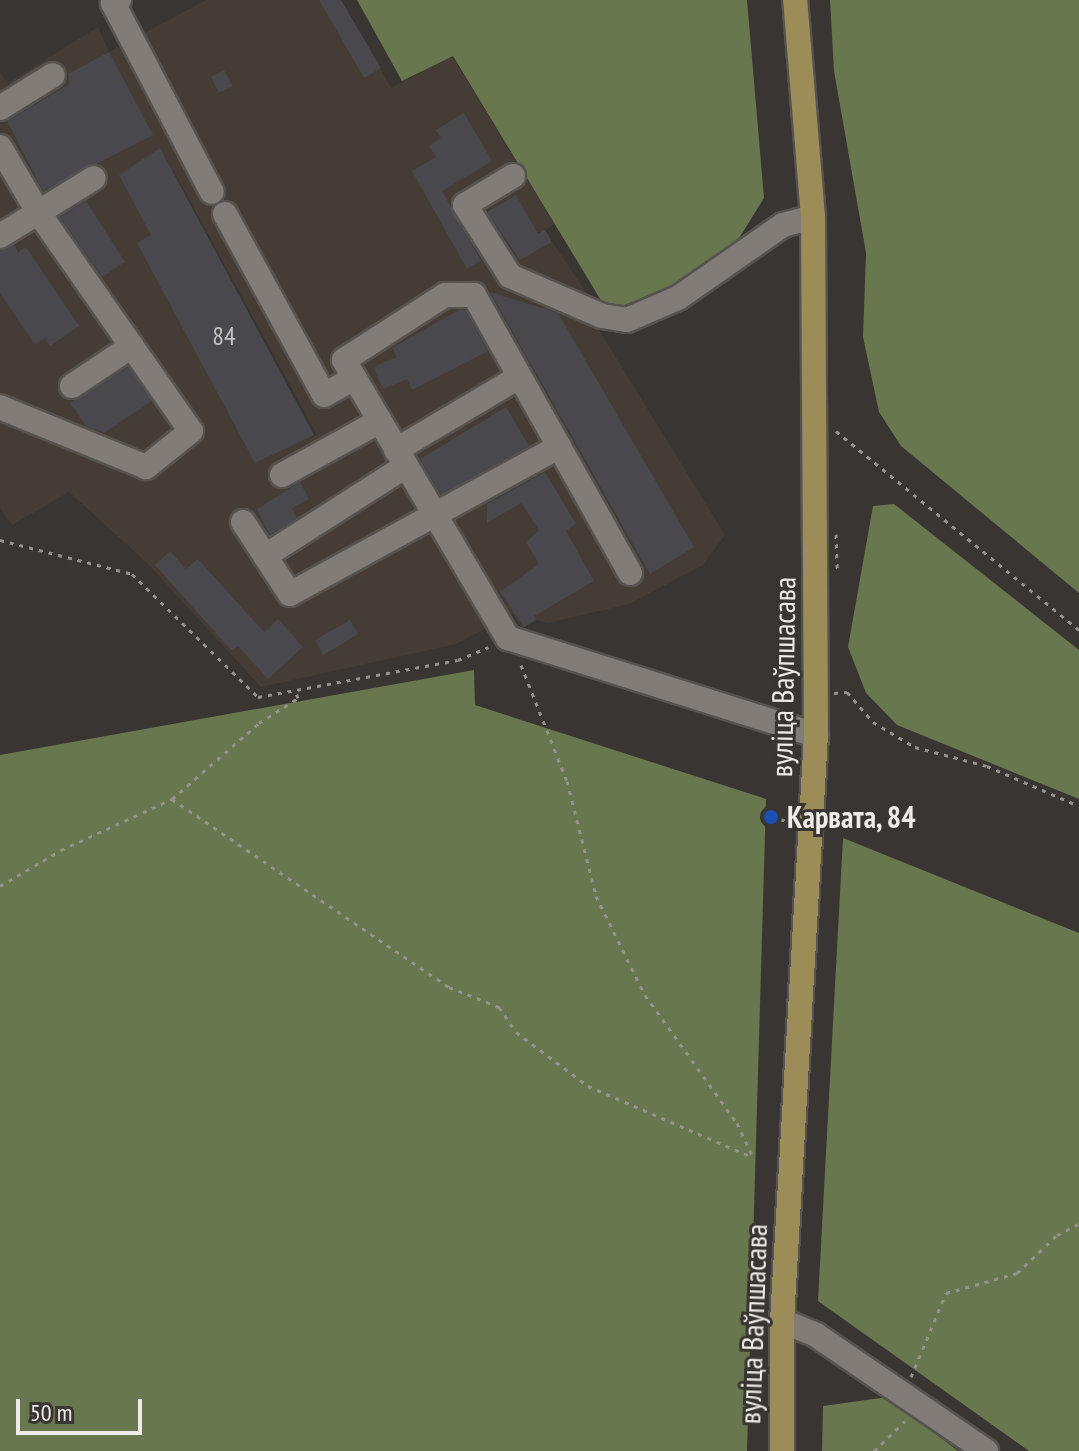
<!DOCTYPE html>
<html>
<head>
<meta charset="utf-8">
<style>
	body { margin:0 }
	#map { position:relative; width:1079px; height:1451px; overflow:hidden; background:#393532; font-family:"PT Sans Narrow",sans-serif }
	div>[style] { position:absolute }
	.built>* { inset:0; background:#453c35 }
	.forest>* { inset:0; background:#68774d }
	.building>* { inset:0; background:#49484d }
	.path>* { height:3px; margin-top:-1.5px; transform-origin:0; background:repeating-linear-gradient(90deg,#95918f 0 4px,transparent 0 10px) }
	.roads { filter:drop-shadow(2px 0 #565350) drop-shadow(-2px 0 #565350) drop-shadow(0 2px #565350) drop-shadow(0 -2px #565350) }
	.minor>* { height:24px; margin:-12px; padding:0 12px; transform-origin:12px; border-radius:12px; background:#817c78 }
	.major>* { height:24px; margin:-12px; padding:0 12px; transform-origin:12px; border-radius:12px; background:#9b8c58 }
	.dots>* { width:22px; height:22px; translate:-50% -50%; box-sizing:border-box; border:4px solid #393532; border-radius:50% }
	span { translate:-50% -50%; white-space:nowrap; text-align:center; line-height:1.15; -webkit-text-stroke:6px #393532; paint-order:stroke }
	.number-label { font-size:26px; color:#c5c2c2 }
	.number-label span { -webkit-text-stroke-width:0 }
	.street-label { font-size:30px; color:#eeebe9 }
	.poi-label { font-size:30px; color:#eeebe9; font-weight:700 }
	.left { translate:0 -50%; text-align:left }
	.scale { position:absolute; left:16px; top:1399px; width:126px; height:36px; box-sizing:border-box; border:4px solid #eeebe9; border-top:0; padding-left:10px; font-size:24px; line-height:28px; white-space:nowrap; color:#eeebe9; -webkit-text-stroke:6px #393532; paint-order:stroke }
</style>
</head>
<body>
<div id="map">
	<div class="built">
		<div style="clip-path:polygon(evenodd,206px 0,341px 0,391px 88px,452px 56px,554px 224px,545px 231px,602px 316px,596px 325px,725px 535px,703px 565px,629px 604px,548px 623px,536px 620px,522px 628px,513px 614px,456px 644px,261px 687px,146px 562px,69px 492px,12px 525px,0 508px,0 73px,8px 83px,98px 27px,109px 52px,206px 0,172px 170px,173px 170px,317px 435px,310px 438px,314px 435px,172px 170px)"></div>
	</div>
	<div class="forest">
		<div style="clip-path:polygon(357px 0,747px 0,764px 198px,723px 264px,608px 312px,453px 56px,402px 81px)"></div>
		<div style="clip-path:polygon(830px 0,1079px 0,1079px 593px,901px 446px,879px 412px,863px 337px,866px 253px,834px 71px)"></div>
		<div style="clip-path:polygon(894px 504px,1079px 650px,1079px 799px,897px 725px,866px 693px,848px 647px,873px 506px)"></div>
		<div style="clip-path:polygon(474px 670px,475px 705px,766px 799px,747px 1451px,0 1451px,0 755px)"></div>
		<div style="clip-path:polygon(843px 838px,1079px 933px,1079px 1451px,1029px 1451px,818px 1301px)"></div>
		<div style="clip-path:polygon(888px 1397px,958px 1451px,822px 1451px,823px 1406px)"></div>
	</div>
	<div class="building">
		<div style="clip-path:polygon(319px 0,341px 0,381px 68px,364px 78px)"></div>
		<div style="clip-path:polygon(109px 52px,153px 135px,43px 191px,7px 121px,70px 84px,68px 74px)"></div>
		<div style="clip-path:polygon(224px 70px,233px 86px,219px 93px,211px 77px)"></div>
		<div style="clip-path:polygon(464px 113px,492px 161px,442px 191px,481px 261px,467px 269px,412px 171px,436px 157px,429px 146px,441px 138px,436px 130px)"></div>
		<div style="clip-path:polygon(160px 148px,314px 435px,255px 463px,137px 243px,151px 235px,119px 175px)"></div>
		<div style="clip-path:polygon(516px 195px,538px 234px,545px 230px,552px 242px,520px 260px,487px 212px)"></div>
		<div style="clip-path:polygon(86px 201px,125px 262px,102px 277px,60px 217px)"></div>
		<div style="clip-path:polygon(14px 245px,18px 252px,26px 247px,79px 326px,50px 346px,45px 338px,35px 345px,0 293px,0 251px)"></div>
		<div style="clip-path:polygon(490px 292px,558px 313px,694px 547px,650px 574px)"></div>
		<div style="clip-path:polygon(459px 310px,465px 310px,488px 351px,412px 390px,407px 379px,383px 389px,373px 367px,397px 357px,392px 348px)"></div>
		<div style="clip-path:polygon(128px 367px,152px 401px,104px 433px,86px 426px,70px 403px)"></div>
		<div style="clip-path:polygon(506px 407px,529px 446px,441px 495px,420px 459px)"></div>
		<div style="clip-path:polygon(545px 472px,576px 524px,566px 531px,594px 581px,534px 616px,536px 620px,524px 627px,500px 592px,539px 564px,526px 542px,539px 530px,521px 503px,487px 523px,487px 504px)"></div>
		<div style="clip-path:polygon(300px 482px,309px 499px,292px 508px,297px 518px,270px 535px,257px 509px)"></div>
		<div style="clip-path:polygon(170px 551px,186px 569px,198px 559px,264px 632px,278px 619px,303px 647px,268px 679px,238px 646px,232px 651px,155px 565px)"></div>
		<div style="clip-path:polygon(350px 620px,358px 634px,323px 655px,315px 640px)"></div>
	</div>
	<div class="path">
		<div style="left:836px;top:431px;width:314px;rotate:39.3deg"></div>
		<div style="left:836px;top:534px;width:38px;rotate:88deg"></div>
		<div style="left:0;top:540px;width:136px;rotate:14.4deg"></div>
		<div style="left:132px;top:574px;width:176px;rotate:44.3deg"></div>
		<div style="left:258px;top:697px;width:203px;rotate:-10.5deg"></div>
		<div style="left:458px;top:660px;width:33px;rotate:-23deg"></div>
		<div style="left:521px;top:665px;width:125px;rotate:68.4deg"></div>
		<div style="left:567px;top:781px;width:119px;rotate:75.8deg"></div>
		<div style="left:596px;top:896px;width:110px;rotate:63.7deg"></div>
		<div style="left:645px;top:995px;width:158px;rotate:54.3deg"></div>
		<div style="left:737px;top:1123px;width:38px;rotate:65deg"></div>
		<div style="left:834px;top:693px;width:13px;rotate:-4deg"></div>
		<div style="left:847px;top:692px;width:40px;rotate:49deg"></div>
		<div style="left:873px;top:722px;width:49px;rotate:30.8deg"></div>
		<div style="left:915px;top:747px;width:74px;rotate:14.8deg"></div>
		<div style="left:987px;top:766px;width:100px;rotate:23.5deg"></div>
		<div style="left:172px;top:799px;width:335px;rotate:34.2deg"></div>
		<div style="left:449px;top:987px;width:54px;rotate:21.8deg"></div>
		<div style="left:499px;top:1007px;width:30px;rotate:56deg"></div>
		<div style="left:516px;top:1032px;width:90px;rotate:36.9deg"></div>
		<div style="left:588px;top:1086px;width:179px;rotate:23.4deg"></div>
		<div style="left:771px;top:817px;width:21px;rotate:14deg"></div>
		<div style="left:0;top:886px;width:71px;rotate:-30.5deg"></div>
		<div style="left:61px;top:850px;width:122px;rotate:-24.7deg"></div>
		<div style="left:172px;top:799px;width:116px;rotate:-41.1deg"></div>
		<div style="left:259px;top:723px;width:46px;rotate:-32.7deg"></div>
		<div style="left:298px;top:698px;width:9px;rotate:-111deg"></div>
		<div style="left:911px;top:1377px;width:91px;rotate:-67.4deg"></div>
		<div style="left:946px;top:1293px;width:74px;rotate:-15.7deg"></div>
		<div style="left:1017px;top:1273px;width:55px;rotate:-43.5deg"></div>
		<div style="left:1057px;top:1235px;width:25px;rotate:-27deg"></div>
		<div style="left:874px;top:1451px;width:43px;rotate:-44.1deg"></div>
	</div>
	<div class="roads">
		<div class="minor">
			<div style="left:119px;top:0;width:7px;rotate:153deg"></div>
			<div style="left:113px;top:3px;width:213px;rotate:62.4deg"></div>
			<div style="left:0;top:108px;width:62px;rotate:-31.9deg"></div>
			<div style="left:0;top:147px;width:75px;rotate:59.7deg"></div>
			<div style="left:38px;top:212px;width:267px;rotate:55.1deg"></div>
			<div style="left:191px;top:431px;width:58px;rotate:141.3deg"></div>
			<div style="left:146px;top:467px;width:158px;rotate:-157.7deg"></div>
			<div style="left:513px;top:176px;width:56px;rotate:148.9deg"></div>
			<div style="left:465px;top:205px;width:84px;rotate:57.6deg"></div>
			<div style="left:510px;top:276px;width:100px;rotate:23.5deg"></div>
			<div style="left:602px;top:316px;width:25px;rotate:9deg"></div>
			<div style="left:627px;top:320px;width:56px;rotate:-23.3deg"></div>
			<div style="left:678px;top:298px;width:128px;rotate:-34.8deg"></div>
			<div style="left:783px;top:225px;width:31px;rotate:-15deg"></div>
			<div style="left:225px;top:214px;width:206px;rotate:61.3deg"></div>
			<div style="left:324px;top:395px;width:35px;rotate:-29deg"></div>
			<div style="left:0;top:236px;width:110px;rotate:-31.7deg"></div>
			<div style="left:72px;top:386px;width:72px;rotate:-33.7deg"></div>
			<div style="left:396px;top:450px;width:143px;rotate:-30.7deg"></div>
			<div style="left:282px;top:475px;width:112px;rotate:-28.9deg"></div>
			<div style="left:243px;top:522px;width:86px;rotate:56.9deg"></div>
			<div style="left:290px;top:594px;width:307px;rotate:-28.7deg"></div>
			<div style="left:265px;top:556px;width:167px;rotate:-32.6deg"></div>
			<div style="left:630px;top:573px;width:319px;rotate:-119.3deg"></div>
			<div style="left:474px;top:295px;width:29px;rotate:180deg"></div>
			<div style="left:445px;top:295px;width:120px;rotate:147.2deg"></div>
			<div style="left:344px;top:360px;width:323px;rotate:59.5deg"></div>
			<div style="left:508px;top:638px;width:323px;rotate:17.5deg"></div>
			<div style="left:782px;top:1321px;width:37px;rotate:22deg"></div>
			<div style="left:816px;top:1335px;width:206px;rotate:34.3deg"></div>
		</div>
		<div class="major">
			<div style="left:782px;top:1451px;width:130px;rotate:-90deg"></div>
			<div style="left:782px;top:1321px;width:587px;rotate:-86.68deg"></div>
			<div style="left:816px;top:735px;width:518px;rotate:-90.33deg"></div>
			<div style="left:813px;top:217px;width:218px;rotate:-94.7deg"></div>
		</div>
	</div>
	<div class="dots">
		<div style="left:771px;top:817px;background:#1a4fb4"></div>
	</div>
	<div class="number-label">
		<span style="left:224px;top:336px">84</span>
	</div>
	<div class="street-label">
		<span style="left:783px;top:677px;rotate:-89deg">вуліца Ваўпшасава</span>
		<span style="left:753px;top:1324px;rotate:-88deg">вуліца Ваўпшасава</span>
	</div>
	<div class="poi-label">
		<span class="left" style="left:787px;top:817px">Карвата, 84</span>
	</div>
	<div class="scale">50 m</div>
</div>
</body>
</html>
